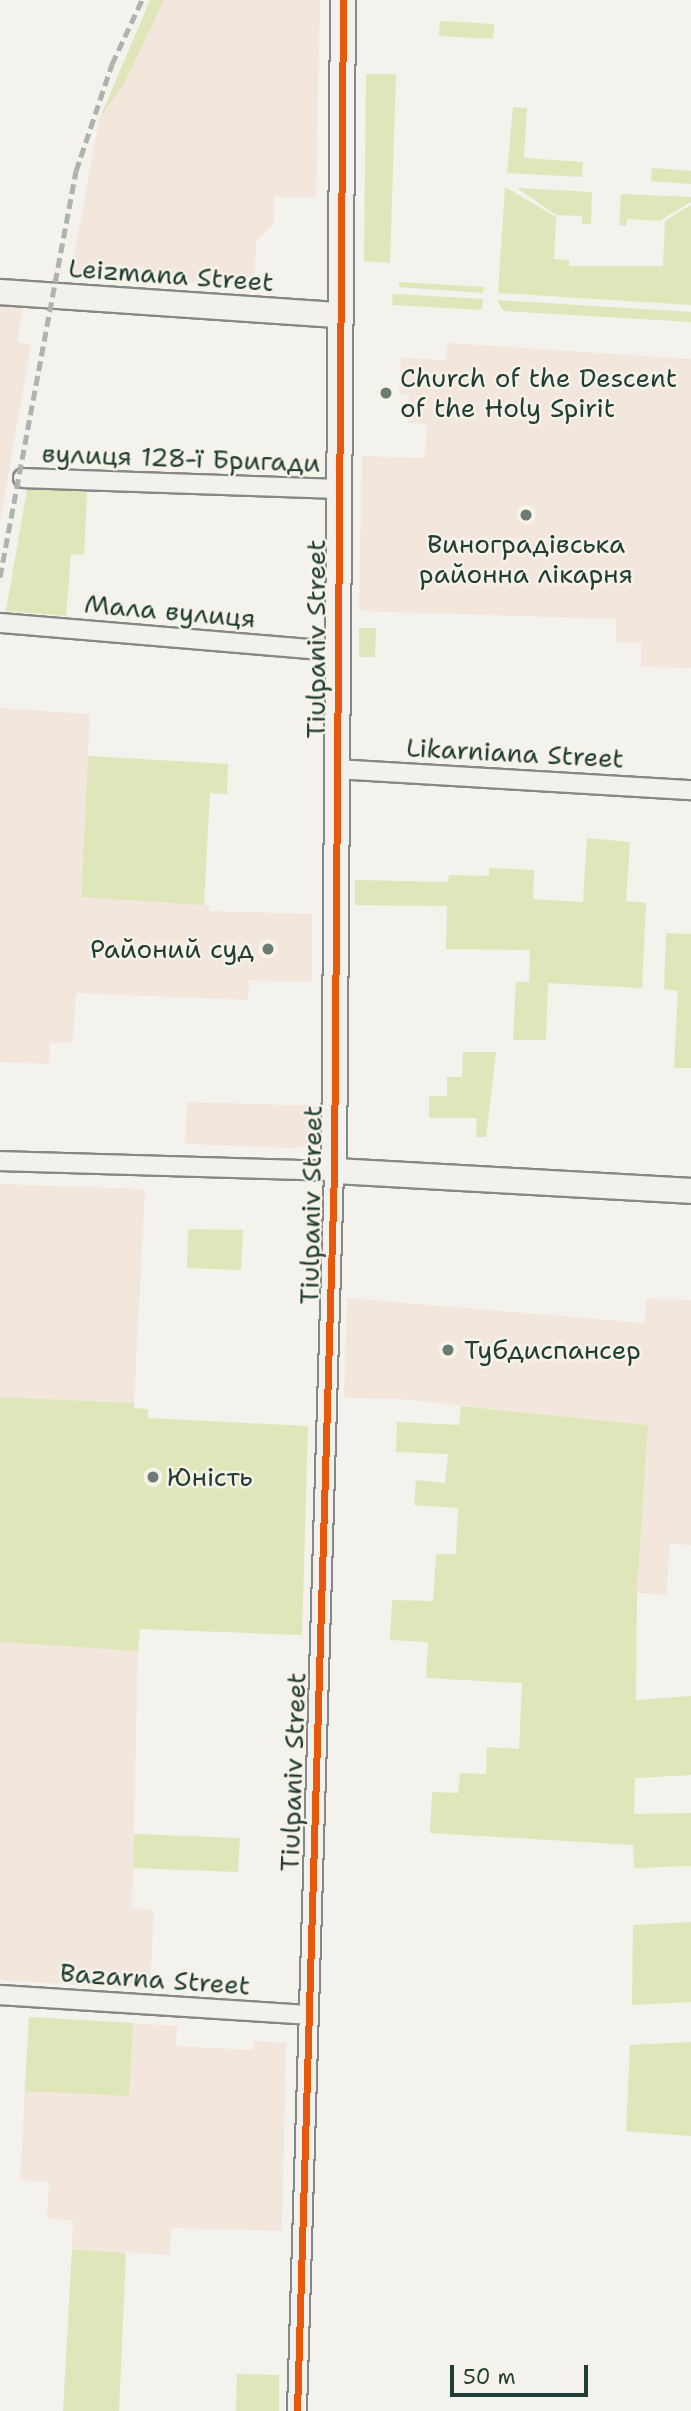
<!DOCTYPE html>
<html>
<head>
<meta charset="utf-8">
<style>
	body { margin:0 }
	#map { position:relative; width:691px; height:2411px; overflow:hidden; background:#f4f2ec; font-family:"Shantell Sans",sans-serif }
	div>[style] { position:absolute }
	.built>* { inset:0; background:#f2e6dd }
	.green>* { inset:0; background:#dfe6b9 }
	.roads { filter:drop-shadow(2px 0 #848985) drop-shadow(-2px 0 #848985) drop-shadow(0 2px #848985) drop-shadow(0 -2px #848985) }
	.street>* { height:18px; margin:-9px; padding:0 9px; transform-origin:9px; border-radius:9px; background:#f2f1ed }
	.secondary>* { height:24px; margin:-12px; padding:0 12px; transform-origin:12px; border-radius:12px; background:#f2f1ed }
	.rail>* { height:5px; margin-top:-2.5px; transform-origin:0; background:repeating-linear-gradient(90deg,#b0b2ae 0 10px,transparent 0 15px) }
	.cycleway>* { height:7px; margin:-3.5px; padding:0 3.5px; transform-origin:3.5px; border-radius:3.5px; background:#e8590c }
	.dots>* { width:19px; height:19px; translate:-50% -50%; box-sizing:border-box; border:4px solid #f7f3e8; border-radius:50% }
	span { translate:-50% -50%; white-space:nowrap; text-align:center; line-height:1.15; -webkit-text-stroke:5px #f7f3e8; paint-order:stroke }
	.street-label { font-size:26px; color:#1f3d34 }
	.poi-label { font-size:26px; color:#1f3d34 }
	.left { translate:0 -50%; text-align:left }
	.right { translate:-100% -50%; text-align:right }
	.scale { position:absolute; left:450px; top:2365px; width:138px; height:32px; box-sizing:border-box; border:4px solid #1f3d34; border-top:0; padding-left:9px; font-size:21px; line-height:24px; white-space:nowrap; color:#1f3d34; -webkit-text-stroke:5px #f7f3e8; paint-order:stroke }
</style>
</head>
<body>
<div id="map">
	<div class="built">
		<div style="clip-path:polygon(163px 0,320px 0,316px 197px,274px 197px,274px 223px,256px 242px,254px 287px,71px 273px,99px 120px,126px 80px)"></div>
		<div style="clip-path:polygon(0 305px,23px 309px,17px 342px,31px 345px,0 522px)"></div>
		<div style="clip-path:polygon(448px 343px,691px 359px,691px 668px,641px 667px,641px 643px,616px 643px,616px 619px,359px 611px,362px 456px,425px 458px,427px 424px,408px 423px,409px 395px,399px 394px,401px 358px,446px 360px)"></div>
		<div style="clip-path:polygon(0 708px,90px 714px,81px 896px,209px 905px,209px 911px,312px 914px,312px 982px,249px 980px,248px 1000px,76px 993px,73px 1043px,50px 1043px,49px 1064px,0 1062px)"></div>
		<div style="clip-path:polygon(187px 1102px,317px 1106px,316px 1143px,295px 1148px,185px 1144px)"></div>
		<div style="clip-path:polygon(0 1184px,145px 1189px,134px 1403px,0 1397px)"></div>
		<div style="clip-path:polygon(347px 1298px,645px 1323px,646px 1299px,691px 1300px,691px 1545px,670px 1544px,666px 1595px,637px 1593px,648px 1425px,400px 1399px,344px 1398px)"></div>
		<div style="clip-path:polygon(0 1642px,138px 1651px,132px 1908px,154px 1910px,150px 1990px,0 1980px)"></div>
		<div style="clip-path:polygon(29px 2017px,177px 2026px,176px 2046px,253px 2050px,254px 2041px,286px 2043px,282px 2231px,171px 2228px,170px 2255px,72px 2249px,73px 2220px,47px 2219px,49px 2182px,20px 2180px)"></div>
	</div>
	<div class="green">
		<div style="clip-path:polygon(150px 0,164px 0,126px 80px,99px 120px)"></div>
		<div style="clip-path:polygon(440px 21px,494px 24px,493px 39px,439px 36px)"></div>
		<div style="clip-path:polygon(366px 74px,396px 74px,390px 263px,364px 261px)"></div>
		<div style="clip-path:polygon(513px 107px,527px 108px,524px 158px,583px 162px,582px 177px,507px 173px)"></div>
		<div style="clip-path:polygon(652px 168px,691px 171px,691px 184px,651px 181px)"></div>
		<div style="clip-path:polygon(505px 187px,556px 217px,554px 259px,569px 260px,569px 266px,663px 266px,665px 221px,691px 205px,691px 305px,498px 293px)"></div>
		<div style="clip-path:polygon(517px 188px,592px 192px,591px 224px,582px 224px,582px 216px,556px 215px)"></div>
		<div style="clip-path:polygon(621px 194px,691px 197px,691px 202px,659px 221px,627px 219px,626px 226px,619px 225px)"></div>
		<div style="clip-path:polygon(399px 282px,484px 287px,483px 293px,399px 287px)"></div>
		<div style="clip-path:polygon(393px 294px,483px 299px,482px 310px,392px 305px)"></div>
		<div style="clip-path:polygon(497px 300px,691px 312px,691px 322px,503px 311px)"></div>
		<div style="clip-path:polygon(27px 489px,87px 491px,84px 555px,71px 554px,66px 616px,6px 611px)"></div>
		<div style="clip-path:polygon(359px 628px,376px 628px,375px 657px,359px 657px)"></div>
		<div style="clip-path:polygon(88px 756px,228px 764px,227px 794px,210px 793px,204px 905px,81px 897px)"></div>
		<div style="clip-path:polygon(587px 838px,630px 842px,626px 901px,646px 903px,642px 988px,548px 983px,546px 1040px,513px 1040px,516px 982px,529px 982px,530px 950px,446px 949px,447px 906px,355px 905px,355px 880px,448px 882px,449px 875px,489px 876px,489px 868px,534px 870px,533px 899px,583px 902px)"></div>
		<div style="clip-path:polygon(666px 933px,691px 934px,691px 1068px,674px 1068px,678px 991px,664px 989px)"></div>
		<div style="clip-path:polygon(463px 1052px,496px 1052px,486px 1137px,476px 1137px,477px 1118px,429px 1118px,429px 1096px,447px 1096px,447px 1077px,462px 1077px)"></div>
		<div style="clip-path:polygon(188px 1229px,243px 1230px,241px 1270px,187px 1268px)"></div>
		<div style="clip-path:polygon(0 1397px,134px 1403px,134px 1408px,148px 1409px,148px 1418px,308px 1426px,302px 1635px,140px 1629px,138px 1651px,0 1642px)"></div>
		<div style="clip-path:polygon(461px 1406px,648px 1425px,637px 1593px,636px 1700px,691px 1696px,691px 1775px,635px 1778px,634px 1814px,691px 1813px,691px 1866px,634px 1868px,633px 1845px,430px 1833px,432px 1792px,458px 1793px,460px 1773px,486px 1774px,487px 1747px,519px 1749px,522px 1683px,426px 1678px,428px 1642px,390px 1640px,392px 1600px,433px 1601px,436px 1554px,456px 1554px,458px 1508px,414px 1505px,416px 1480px,445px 1483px,448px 1454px,396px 1452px,397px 1422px,459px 1425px)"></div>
		<div style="clip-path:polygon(134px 1834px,240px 1838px,238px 1872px,133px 1868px)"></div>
		<div style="clip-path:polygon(691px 1922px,691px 2002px,632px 2005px,633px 1925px)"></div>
		<div style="clip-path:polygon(29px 2017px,133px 2023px,129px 2096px,25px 2091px)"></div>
		<div style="clip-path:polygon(691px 2042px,691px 2136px,626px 2131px,630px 2045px)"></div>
		<div style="clip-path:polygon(72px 2249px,126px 2253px,119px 2411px,63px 2411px)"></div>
		<div style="clip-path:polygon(237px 2374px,279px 2375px,279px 2411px,236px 2411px)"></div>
	</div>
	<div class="roads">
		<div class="street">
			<div style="left:23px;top:478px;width:314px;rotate:2deg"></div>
			<div style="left:0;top:623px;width:337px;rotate:4.8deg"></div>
			<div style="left:336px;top:769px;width:356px;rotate:3.4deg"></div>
			<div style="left:0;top:1161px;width:334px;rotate:1.7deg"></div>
			<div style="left:334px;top:1171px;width:1241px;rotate:91.71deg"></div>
			<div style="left:0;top:1995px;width:307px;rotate:3.7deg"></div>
		</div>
		<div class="secondary">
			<div style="left:343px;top:0;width:1171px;rotate:90.44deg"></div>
			<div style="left:334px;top:1171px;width:358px;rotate:3.2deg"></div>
			<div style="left:0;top:292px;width:340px;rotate:3.9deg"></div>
		</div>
	</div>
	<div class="rail">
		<div style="left:0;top:577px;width:413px;rotate:-79.4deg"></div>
		<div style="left:76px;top:171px;width:113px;rotate:-71.4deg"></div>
		<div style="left:112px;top:64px;width:71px;rotate:-64.9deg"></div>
	</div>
	<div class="cycleway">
		<div style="left:297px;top:2411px;width:1241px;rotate:-88.29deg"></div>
		<div style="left:334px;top:1171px;width:1171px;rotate:-89.56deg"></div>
	</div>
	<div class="dots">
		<div style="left:386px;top:393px;background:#6a7c74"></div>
		<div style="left:526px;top:515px;background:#6a7c74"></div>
		<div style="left:268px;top:949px;background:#6a7c74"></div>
		<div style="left:448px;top:1350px;background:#6a7c74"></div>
		<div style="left:153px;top:1477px;background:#6a7c74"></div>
	</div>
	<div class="street-label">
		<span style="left:171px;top:275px;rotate:4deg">Leizmana Street</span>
		<span style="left:181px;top:458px;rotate:2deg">вулиця 128-ї Бригади</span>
		<span style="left:170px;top:611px;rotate:5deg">Мала вулиця</span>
		<span style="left:316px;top:639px;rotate:-90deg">Tiulpaniv Street</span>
		<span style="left:515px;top:753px;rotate:3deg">Likarniana Street</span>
		<span style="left:311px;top:1205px;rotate:-89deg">Tiulpaniv Street</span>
		<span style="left:293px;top:1772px;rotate:-88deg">Tiulpaniv Street</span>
		<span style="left:155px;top:1979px;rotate:4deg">Bazarna Street</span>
	</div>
	<div class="poi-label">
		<span class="left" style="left:400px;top:393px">Church of the Descent<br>of the Holy Spirit</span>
		<span style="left:526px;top:559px">Виноградівська<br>районна лікарня</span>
		<span class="right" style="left:254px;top:949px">Районий суд</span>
		<span class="left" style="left:464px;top:1350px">Тубдиспансер</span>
		<span class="left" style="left:167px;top:1477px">Юність</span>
	</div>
	<div class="scale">50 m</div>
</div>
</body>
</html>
